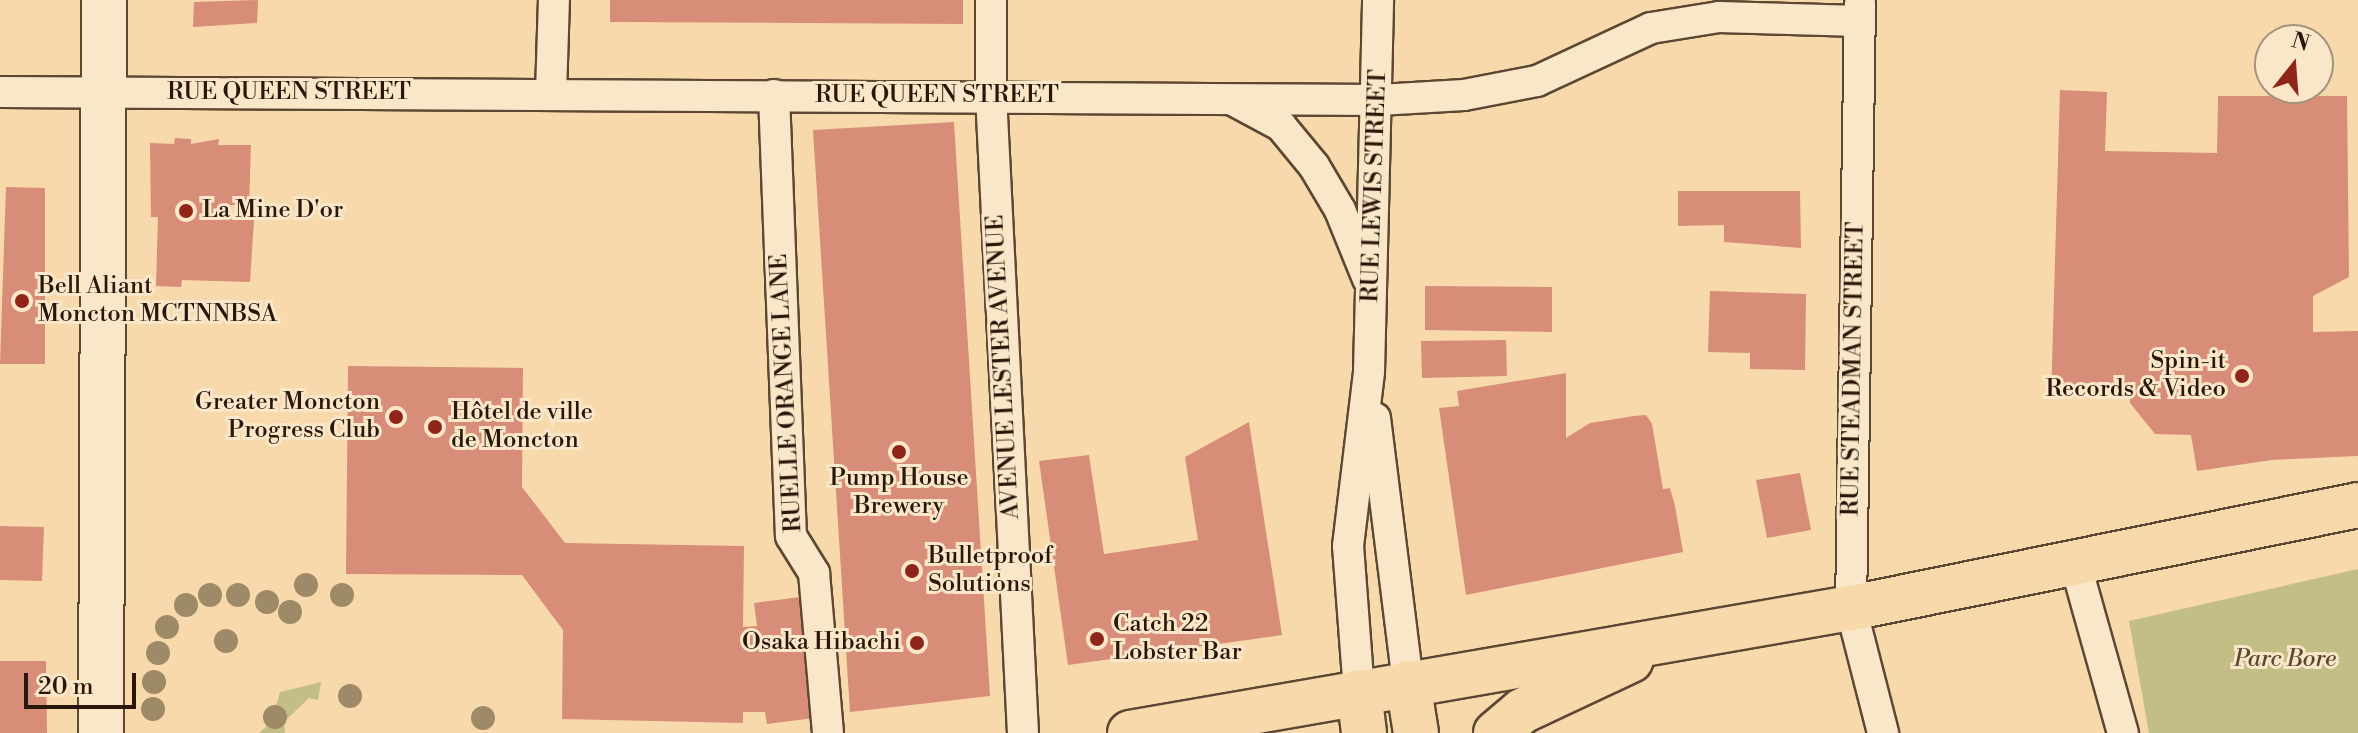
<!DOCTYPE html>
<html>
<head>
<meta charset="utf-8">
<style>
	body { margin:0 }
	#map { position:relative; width:2358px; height:733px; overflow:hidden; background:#f8d9ac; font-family:"Libre Bodoni",serif }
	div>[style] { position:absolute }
	.green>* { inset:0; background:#c2be86 }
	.building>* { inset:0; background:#d88d78 }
	.roads { filter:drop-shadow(2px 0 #5c4832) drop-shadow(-2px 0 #5c4832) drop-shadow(0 2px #5c4832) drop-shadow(0 -2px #5c4832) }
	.street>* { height:30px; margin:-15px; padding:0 15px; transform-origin:15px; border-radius:15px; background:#fae6c9 }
	.secondary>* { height:44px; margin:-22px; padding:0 22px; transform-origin:22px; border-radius:22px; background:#fae6c9 }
	.primary>* { height:44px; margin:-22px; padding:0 22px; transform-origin:22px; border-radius:22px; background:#f8d9ac }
	.trees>* { width:24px; height:24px; margin:-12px; border-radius:50%; background:#9f8a67 }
	.dots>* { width:22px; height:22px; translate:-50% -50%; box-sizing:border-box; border:4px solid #fae6c9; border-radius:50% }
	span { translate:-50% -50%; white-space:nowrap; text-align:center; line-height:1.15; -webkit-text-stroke:6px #fae6c9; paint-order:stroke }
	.street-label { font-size:24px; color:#28170a }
	.poi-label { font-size:24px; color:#28170a }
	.left { translate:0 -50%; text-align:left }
	.right { translate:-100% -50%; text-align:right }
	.park-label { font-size:24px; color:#56492f; font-style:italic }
	.north { position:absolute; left:2254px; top:24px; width:80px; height:80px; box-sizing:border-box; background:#fae6c9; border:2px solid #a6937d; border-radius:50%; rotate:17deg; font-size:22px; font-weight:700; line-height:32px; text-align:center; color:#28170a }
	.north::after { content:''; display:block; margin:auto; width:28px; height:36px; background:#8f2418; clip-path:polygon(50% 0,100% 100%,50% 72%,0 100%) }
	.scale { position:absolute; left:24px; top:673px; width:112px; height:36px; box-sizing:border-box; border:4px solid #28170a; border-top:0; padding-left:10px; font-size:24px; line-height:28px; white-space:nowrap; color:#28170a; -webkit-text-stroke:6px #fae6c9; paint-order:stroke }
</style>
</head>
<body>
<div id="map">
	<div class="green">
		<div style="clip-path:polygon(2358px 569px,2358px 733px,2149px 733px,2129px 621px)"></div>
		<div style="clip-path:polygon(321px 682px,318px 700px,309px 698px,284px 722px,285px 733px,259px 733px,271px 722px,280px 692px)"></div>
	</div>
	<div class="building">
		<div style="clip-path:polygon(258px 0,257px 23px,193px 27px,194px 2px)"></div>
		<div style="clip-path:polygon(610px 0,963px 0,963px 24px,610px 22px)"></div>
		<div style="clip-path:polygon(2060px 90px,2107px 92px,2105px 151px,2217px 153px,2218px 96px,2347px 96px,2349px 277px,2313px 296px,2313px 332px,2358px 331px,2358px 456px,2272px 460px,2197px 471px,2191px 435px,2155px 434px,2130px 403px,2130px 385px,2083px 383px,2069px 398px,2051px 398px)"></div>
		<div style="clip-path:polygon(954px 122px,990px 696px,850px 712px,813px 130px)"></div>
		<div style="clip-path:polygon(175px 138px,191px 139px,191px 144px,219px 139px,218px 145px,251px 145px,249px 205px,222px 205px,222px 219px,254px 220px,250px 282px,182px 280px,181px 287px,156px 286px,158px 217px,151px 217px,150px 143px,174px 144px)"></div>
		<div style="clip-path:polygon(6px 187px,45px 188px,45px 364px,0 364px)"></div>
		<div style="clip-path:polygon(1678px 191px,1800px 191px,1801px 248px,1724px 242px,1724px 225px,1678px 226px)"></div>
		<div style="clip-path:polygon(1425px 286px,1552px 287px,1552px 332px,1425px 330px)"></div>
		<div style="clip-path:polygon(1710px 291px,1806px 294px,1805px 370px,1750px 369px,1750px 353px,1708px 352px)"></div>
		<div style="clip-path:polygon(1506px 340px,1507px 376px,1422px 378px,1421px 341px)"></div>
		<div style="clip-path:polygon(348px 366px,523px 368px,522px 487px,565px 543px,744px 546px,743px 627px,757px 626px,754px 603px,800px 597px,814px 718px,767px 724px,765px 712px,743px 712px,743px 723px,562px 719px,563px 630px,522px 575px,346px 574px)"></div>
		<div style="clip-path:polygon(1566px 373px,1566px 438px,1590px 423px,1634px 416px,1646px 415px,1652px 424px,1663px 489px,1670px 488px,1675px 506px,1683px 552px,1466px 595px,1439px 408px,1459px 406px,1457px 391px)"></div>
		<div style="clip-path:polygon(1249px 422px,1282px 635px,1068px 665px,1039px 461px,1089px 455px,1104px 554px,1198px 540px,1185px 457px)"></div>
		<div style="clip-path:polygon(1800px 473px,1811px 530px,1767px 538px,1756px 480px)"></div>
		<div style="clip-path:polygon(0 526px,44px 527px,42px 581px,0 580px)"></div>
		<div style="clip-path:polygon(0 661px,46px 661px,47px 733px,0 733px)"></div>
	</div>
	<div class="roads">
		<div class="street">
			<div style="left:991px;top:0;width:95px;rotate:90deg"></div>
			<div style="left:991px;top:95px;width:639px;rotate:87.13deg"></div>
			<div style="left:1860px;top:3px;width:605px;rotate:90.85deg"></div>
			<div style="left:1851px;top:608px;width:129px;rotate:75.6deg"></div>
			<div style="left:0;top:92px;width:1379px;rotate:0.33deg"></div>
			<div style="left:1379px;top:100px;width:85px;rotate:-3.4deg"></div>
			<div style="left:1464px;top:95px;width:74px;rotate:-10.9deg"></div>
			<div style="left:1537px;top:81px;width:126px;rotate:-24.9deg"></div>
			<div style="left:1651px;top:28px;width:69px;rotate:-9.2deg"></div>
			<div style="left:1719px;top:17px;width:141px;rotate:1.6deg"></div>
			<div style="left:551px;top:94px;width:94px;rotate:-88.2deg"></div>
			<div style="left:774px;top:95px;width:441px;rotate:87.8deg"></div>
			<div style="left:791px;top:536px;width:44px;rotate:58.1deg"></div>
			<div style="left:814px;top:573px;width:161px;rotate:85deg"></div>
			<div style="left:1233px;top:100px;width:55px;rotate:28.4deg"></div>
			<div style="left:1281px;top:126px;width:52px;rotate:50.5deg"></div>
			<div style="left:1314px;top:166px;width:51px;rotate:59.4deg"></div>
			<div style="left:1340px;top:210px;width:74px;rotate:67.9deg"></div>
			<div style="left:1375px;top:418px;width:267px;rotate:82.9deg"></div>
			<div style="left:2076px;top:566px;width:173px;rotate:74.3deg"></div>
			<div style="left:1359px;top:692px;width:146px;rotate:-94.3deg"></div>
			<div style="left:1348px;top:546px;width:175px;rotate:-83.1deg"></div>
			<div style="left:1369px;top:372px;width:372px;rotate:-88.6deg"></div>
		</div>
		<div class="secondary">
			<div style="left:101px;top:733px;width:733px;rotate:-89.77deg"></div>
		</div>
		<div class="primary">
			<div style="left:1408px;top:683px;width:51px;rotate:80.9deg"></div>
			<div style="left:1359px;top:692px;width:41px;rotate:83deg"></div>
			<div style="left:1130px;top:733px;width:732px;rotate:-9.84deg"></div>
			<div style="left:1851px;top:608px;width:517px;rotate:-11.48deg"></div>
			<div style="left:1496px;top:733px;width:34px;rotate:-40deg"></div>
			<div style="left:1522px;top:711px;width:120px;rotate:-25.1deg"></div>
		</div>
	</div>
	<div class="trees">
		<div style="left:306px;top:585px"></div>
		<div style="left:210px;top:595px"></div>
		<div style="left:238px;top:595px"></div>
		<div style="left:342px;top:595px"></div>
		<div style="left:267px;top:602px"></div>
		<div style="left:186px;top:605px"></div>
		<div style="left:290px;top:612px"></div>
		<div style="left:167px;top:627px"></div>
		<div style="left:226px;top:641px"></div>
		<div style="left:158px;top:653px"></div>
		<div style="left:154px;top:682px"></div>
		<div style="left:350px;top:696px"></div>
		<div style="left:153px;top:709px"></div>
		<div style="left:275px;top:717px"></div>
		<div style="left:483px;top:718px"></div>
	</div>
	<div class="dots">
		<div style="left:186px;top:211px;background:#8f2418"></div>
		<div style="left:22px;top:301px;background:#8f2418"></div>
		<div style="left:2242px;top:376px;background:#8f2418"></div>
		<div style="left:396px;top:417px;background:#8f2418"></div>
		<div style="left:435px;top:427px;background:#8f2418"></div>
		<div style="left:899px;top:452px;background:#8f2418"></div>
		<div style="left:912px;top:571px;background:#8f2418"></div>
		<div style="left:1097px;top:639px;background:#8f2418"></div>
		<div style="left:917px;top:643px;background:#8f2418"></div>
	</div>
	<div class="street-label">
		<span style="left:289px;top:93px">RUE QUEEN STREET</span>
		<span style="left:937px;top:96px">RUE QUEEN STREET</span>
		<span style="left:1375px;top:186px;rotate:-88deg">RUE LEWIS STREET</span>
		<span style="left:1004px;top:367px;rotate:-93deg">AVENUE LESTER AVENUE</span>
		<span style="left:1854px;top:369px;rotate:-89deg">RUE STEADMAN STREET</span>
		<span style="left:787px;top:393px;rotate:-93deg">RUELLE ORANGE LANE</span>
	</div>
	<div class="poi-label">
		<span class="left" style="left:202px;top:211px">La Mine D'or</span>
		<span class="left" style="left:38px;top:301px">Bell Aliant<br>Moncton MCTNNBSA</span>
		<span class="right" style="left:2226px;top:376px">Spin-it<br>Records &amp; Video</span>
		<span class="right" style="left:380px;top:417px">Greater Moncton<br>Progress Club</span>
		<span class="left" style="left:451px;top:427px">Hôtel de ville<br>de Moncton</span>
		<span style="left:899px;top:493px">Pump House<br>Brewery</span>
		<span class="left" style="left:928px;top:571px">Bulletproof<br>Solutions</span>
		<span class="left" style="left:1113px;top:639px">Catch 22<br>Lobster Bar</span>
		<span class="right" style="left:901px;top:643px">Osaka Hibachi</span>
	</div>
	<div class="park-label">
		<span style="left:2285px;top:660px">Parc Bore</span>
	</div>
	<div class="north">N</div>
	<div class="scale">20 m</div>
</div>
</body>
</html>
